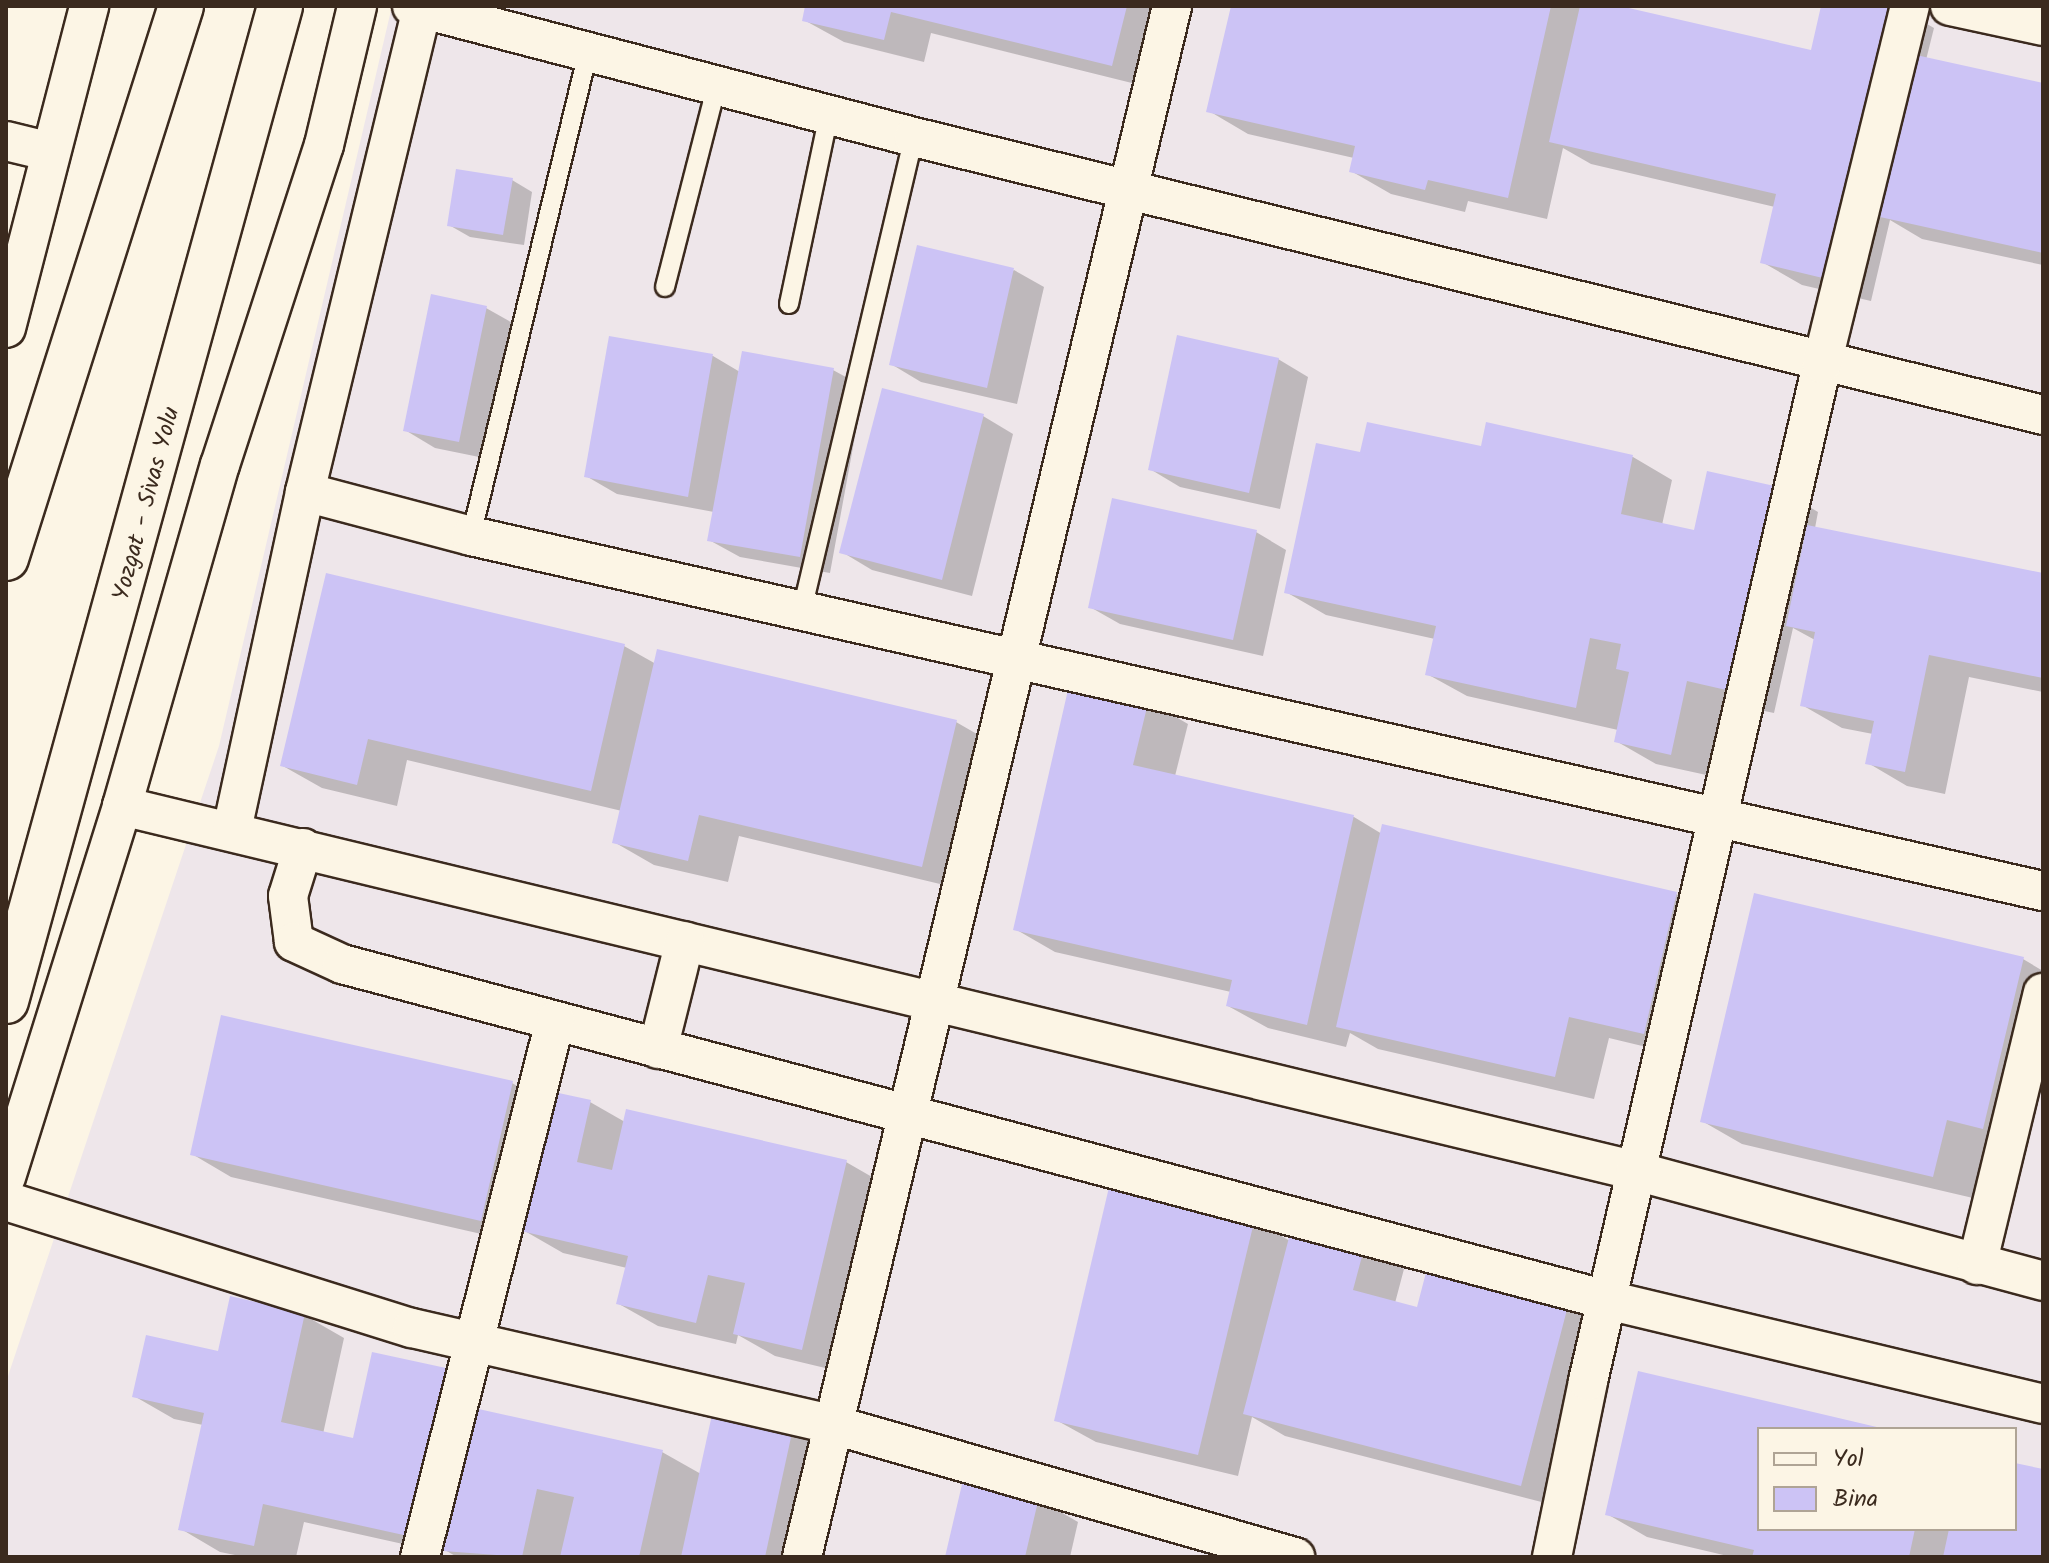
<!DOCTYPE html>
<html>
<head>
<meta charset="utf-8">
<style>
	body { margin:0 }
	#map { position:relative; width:2049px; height:1563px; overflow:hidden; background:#fcf5e5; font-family:Kalam,sans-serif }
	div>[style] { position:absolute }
	.built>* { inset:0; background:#eee6ea }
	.shadow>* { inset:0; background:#0003 }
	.building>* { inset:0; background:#ccc3f5 }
	.roads { filter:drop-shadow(2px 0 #3b2a1e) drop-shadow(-2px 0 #3b2a1e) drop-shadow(0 2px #3b2a1e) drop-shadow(0 -2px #3b2a1e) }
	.lane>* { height:18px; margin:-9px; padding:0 9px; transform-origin:9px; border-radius:9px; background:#fcf5e5 }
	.street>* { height:38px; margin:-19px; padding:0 19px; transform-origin:19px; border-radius:19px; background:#fcf5e5 }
	.highway>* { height:44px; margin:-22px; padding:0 22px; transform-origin:22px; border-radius:22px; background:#fcf5e5 }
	span { translate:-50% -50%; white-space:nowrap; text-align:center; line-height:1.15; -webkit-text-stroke:6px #fcf5e5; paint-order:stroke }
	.street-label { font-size:24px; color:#3b2a1e }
	.frame { position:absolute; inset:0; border:8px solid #3b2a1e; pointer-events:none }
	.legend { position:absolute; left:1757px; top:1427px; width:260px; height:104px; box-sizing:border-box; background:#fcf5e5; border:2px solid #afa495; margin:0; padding:10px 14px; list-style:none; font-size:24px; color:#3b2a1e }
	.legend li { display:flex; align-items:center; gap:16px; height:40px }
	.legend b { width:40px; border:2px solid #afa495 }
</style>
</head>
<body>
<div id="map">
	<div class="built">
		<div style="clip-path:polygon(evenodd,392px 6px,2043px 6px,2043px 1557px,6px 1557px,6px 1382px,219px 746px,392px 6px,1759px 1429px,2015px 1429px,2015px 1529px,1759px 1529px,1759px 1429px)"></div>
	</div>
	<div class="shadow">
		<div style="clip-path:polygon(807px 6px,1172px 6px,1152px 88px,931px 33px,924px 62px,844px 42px,804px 20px)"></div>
		<div style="clip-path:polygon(1233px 6px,1611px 6px,1813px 52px,1823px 6px,1895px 6px,1934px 28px,1926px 60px,2043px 85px,2043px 265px,1922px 239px,1890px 220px,1871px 301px,1802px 285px,1762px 262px,1775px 207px,1591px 164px,1563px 148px,1547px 219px,1468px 201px,1465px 212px,1391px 194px,1351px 171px,1354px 158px,1248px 134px,1209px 111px)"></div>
		<div style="clip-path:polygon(512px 180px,532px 192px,524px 245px,470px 237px,449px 225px)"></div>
		<div style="clip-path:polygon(1014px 270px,1044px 287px,1017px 404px,921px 382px,891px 364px)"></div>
		<div style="clip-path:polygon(486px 308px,516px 325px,489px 459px,435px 448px,405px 430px)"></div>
		<div style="clip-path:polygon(611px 338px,713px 356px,740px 372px,833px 370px,864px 387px,830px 573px,740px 557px,709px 540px,714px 512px,617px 494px,586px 476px)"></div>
		<div style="clip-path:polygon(1278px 359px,1308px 377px,1280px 509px,1180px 487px,1150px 469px)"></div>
		<div style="clip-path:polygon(983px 416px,1013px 434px,972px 596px,872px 570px,842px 552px)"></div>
		<div style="clip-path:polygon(1482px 449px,1633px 457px,1672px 480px,1662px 525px,1695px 532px,1779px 489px,1818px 512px,1815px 528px,2043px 575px,2043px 692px,1969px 677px,1945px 794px,1907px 786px,1868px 763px,1873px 734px,1842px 728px,1802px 705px,1815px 640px,1793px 628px,1774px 713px,1726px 703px,1711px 776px,1656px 764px,1616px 741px,1618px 730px,1467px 696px,1427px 674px,1435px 639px,1326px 615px,1286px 592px,1362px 455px)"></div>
		<div style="clip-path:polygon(1256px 532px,1286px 550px,1263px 656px,1120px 624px,1090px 607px)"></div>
		<div style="clip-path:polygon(624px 646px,656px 664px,956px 722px,996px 745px,961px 889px,739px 836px,728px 882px,654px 865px,614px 842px,622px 811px,407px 760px,397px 806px,322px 788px,283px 766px)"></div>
		<div style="clip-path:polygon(1148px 701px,1188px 724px,1175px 776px,1354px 817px,1382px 834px,1676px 894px,1716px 917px,1684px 1056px,1609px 1038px,1594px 1099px,1378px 1049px,1350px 1033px,1346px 1047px,1268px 1028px,1228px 1006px,1231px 992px,1055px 952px,1015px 929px)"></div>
		<div style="clip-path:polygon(2023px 959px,2043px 971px,2043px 1065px,2023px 1150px,1986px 1141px,1973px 1198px,1742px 1144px,1702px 1121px)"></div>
		<div style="clip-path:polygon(512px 1083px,553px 1107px,590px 1102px,625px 1122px,846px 1162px,886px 1185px,842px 1372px,775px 1356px,738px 1335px,736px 1344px,658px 1326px,619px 1304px,627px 1268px,563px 1253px,523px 1230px,521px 1243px,231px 1177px,192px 1154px)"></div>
		<div style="clip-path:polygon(1254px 1220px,1290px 1241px,1364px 1246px,1404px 1269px,1395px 1303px,1419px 1309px,1569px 1300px,1609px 1323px,1561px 1507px,1285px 1436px,1252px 1417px,1238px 1476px,1096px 1442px,1056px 1420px)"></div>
		<div style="clip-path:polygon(304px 1315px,344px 1338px,323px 1434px,355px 1441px,445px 1370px,475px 1388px,439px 1552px,304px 1522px,296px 1557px,245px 1557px,220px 1552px,181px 1529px,203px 1425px,174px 1419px,134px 1396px)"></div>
		<div style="clip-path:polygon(1639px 1374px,1877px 1429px,1759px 1429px,1759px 1529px,2015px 1529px,2015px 1465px,2043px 1472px,2043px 1557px,1732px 1557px,1647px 1537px,1607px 1514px)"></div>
		<div style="clip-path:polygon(475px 1411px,662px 1452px,701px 1474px,792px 1430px,832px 1452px,809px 1557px,457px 1557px,445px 1550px)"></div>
		<div style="clip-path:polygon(1038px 1499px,1078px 1522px,1070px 1557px,947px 1557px)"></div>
	</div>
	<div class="building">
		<div style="clip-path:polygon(805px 6px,1127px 6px,1112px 66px,891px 12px,884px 40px,802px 21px)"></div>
		<div style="clip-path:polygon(1231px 6px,1551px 6px,1508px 198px,1428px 180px,1425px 190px,1349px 172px,1355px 146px,1206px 112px)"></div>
		<div style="clip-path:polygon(1580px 6px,1620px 6px,1811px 50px,1821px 6px,1894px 6px,1831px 280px,1760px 263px,1776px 194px,1549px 142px)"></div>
		<div style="clip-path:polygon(1916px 55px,2043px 83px,2043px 253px,1880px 217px)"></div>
		<div style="clip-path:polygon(456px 169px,513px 178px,503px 235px,447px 226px)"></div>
		<div style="clip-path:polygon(917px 245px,1014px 268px,987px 388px,889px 365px)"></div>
		<div style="clip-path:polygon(431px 294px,487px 306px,459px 442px,403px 431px)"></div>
		<div style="clip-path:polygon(1177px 335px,1279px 358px,1249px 493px,1148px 470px)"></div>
		<div style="clip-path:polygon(609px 336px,713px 354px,688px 497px,584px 477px)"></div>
		<div style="clip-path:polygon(742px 351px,834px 368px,800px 557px,707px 541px)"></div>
		<div style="clip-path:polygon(882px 388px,984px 414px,942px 580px,839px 553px)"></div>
		<div style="clip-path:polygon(1367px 422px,1481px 446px,1486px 422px,1633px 455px,1621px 514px,1694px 530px,1707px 471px,1779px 487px,1735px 692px,1687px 681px,1671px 755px,1614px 742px,1629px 672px,1616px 669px,1621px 644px,1590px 638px,1576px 708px,1425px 675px,1436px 626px,1284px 593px,1316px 443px,1360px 452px)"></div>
		<div style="clip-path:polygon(1112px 498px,1257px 530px,1233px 640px,1088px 608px)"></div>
		<div style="clip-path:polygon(1807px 525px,2043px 573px,2043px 678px,1929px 655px,1905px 772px,1865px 764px,1874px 721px,1800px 706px,1815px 632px,1786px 626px)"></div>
		<div style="clip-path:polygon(326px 573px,625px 644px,591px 791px,368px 739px,357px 785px,280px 766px)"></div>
		<div style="clip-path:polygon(657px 649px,957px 720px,922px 867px,699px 815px,688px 861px,612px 843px)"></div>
		<div style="clip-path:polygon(1070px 681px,1149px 699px,1133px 765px,1354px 815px,1307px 1025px,1226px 1006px,1232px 980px,1013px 930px)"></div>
		<div style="clip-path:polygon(1382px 824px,1677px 892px,1644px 1034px,1569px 1017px,1555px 1077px,1336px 1027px)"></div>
		<div style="clip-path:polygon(1754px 893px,2024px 957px,1983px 1129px,1947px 1120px,1933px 1177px,1700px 1122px)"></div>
		<div style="clip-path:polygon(221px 1015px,513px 1081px,481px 1221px,190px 1155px)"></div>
		<div style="clip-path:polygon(554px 1092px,591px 1100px,577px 1162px,612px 1170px,626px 1109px,847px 1160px,802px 1350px,733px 1334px,745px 1283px,708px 1275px,696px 1323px,616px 1304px,628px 1256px,521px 1231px)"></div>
		<div style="clip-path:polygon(1110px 1183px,1255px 1218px,1198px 1455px,1054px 1421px)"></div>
		<div style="clip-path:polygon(1292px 1226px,1365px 1245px,1353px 1290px,1417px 1307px,1429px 1261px,1570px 1298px,1521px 1486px,1243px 1414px)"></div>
		<div style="clip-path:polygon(230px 1296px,305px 1313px,281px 1422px,353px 1438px,372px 1352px,446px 1368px,408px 1536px,263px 1504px,254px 1546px,178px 1530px,204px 1413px,132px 1397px,146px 1335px,218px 1351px)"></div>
		<div style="clip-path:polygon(1638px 1371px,1881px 1428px,1759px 1429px,1759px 1529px,1915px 1529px,1909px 1557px,1752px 1557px,1754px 1550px,1605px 1515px)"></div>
		<div style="clip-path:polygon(474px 1408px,663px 1450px,639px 1557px,560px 1557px,574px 1497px,537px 1489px,522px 1557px,443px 1551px)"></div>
		<div style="clip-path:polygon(713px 1410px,793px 1428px,765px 1557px,681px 1557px)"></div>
		<div style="clip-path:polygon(2015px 1463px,2043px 1469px,2043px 1557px,1943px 1557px,1949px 1529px,2015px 1529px)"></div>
		<div style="clip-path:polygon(963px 1480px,1039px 1497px,1025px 1557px,945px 1557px)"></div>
	</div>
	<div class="roads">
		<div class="lane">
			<div style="left:665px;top:287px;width:209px;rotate:-75.6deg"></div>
			<div style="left:789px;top:304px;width:194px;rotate:-78.1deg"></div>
			<div style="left:471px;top:536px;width:499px;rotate:-76.4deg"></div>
			<div style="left:802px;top:610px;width:486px;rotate:-76.7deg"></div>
		</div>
		<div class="street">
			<div style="left:412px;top:6px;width:519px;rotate:14.63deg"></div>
			<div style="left:914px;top:137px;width:1163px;rotate:13.83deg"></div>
			<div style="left:1950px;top:6px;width:95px;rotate:12.1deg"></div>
			<div style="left:6px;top:141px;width:46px;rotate:13.7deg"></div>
			<div style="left:6px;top:328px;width:333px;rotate:-75.5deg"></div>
			<div style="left:305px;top:492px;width:172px;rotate:14.8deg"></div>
			<div style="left:471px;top:536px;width:1612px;rotate:12.73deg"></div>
			<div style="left:122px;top:806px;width:1557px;rotate:13.55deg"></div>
			<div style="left:1636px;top:1171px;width:422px;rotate:15.1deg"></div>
			<div style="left:232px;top:830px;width:346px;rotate:-77.8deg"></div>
			<div style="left:305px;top:492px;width:497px;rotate:-76.4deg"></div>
			<div style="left:303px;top:848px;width:50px;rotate:107.4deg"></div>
			<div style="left:288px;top:896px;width:46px;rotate:82.6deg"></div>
			<div style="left:294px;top:942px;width:53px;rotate:24.6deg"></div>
			<div style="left:342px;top:964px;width:1309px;rotate:14.88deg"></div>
			<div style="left:1607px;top:1300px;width:448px;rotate:13.4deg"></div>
			<div style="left:658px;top:1049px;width:111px;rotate:-76deg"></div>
			<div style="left:6px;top:1177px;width:389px;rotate:-72.6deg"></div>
			<div style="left:122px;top:806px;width:355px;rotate:-74deg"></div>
			<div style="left:220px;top:465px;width:336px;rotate:-72deg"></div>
			<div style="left:324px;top:145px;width:143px;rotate:-76.6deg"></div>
			<div style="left:6px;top:1201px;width:425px;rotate:17.4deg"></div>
			<div style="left:412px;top:1328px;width:433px;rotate:12.9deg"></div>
			<div style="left:834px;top:1425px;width:480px;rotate:16deg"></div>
			<div style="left:1977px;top:1265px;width:280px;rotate:-76.4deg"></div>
			<div style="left:420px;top:1557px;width:553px;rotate:-75.86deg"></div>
			<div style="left:802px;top:1557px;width:1595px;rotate:-76.58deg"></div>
			<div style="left:1552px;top:1557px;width:180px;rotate:-78.4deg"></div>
			<div style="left:1588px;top:1381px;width:1044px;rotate:-77.04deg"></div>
			<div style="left:1822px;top:364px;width:369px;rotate:-76.2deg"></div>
		</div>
		<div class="highway">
			<div style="left:6px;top:558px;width:579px;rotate:-72.41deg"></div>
			<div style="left:6px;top:1001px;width:1032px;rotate:-74.6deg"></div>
		</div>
	</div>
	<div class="street-label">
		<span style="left:147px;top:504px;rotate:-75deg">Yozgat - Sivas Yolu</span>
	</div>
	<div class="frame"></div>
	<ul class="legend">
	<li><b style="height:10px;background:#fcf5e5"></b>Yol</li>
	<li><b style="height:22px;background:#ccc3f5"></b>Bina</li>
	</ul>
</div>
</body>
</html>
